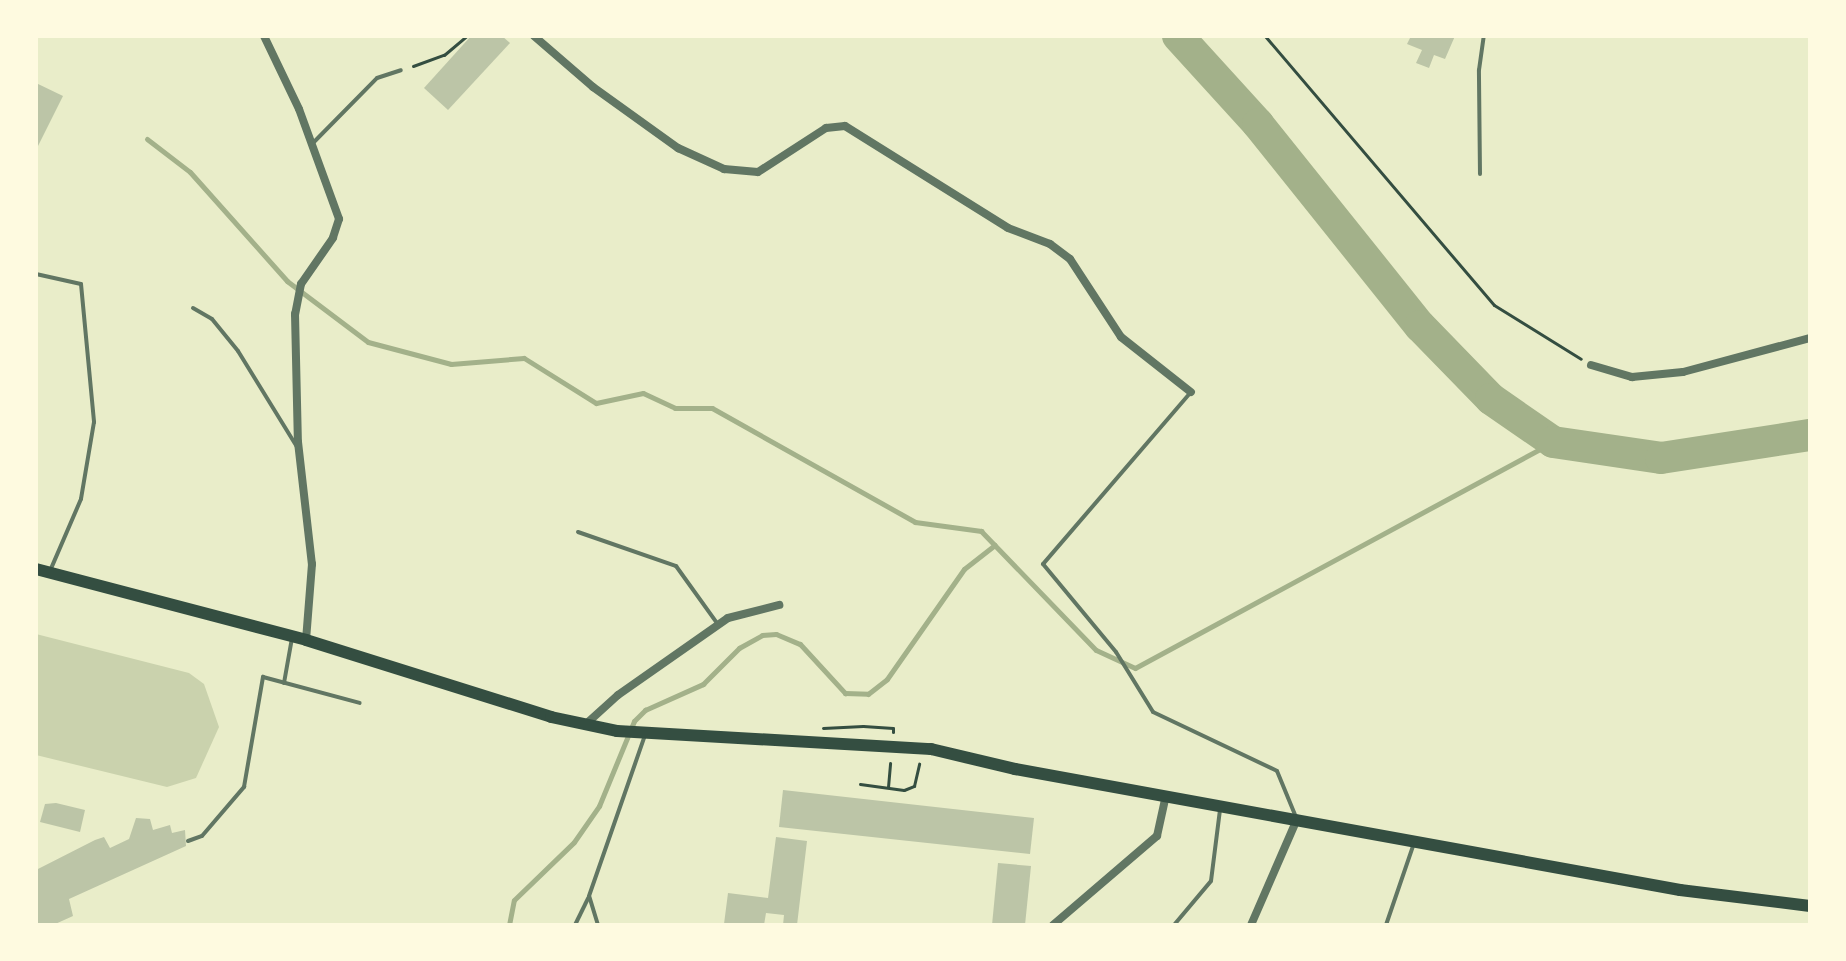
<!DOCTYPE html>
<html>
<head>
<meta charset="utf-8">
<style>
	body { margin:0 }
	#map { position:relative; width:1846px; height:961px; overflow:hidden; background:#e9edc9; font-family:Bitter,serif }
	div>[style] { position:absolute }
	.green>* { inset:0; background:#cad2ad }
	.stream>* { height:5px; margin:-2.5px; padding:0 2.5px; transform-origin:2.5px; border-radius:2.5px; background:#a3b18a }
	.river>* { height:32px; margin:-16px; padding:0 16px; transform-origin:16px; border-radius:16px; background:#a3b18a }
	.building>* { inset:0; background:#bcc5a7 }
	.path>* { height:3px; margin:-1.5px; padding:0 1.5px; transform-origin:1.5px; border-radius:1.5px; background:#344e41 }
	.service>* { height:4px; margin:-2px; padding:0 2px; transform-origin:2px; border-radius:2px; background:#617663 }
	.minor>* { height:8px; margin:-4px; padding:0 4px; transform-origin:4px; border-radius:4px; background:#617663 }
	.secondary>* { height:12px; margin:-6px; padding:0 6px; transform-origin:6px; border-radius:6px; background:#344e41 }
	span { translate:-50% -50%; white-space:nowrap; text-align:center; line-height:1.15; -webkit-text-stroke:8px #fefae0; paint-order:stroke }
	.frame { position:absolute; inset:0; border:38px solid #fefae0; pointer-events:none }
</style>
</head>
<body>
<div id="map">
	<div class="green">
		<div style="clip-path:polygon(36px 634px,189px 673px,204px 684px,219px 727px,196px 778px,167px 787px,36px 755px)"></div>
	</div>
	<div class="stream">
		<div style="left:147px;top:139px;width:54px;rotate:37.5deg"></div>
		<div style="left:190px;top:172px;width:146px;rotate:48.3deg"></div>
		<div style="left:287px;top:281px;width:101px;rotate:37deg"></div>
		<div style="left:368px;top:342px;width:86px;rotate:14.8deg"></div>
		<div style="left:451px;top:364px;width:73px;rotate:-4.7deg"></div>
		<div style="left:524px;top:358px;width:85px;rotate:32deg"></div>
		<div style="left:596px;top:403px;width:48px;rotate:-12deg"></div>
		<div style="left:643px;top:393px;width:35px;rotate:25deg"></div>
		<div style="left:675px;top:408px;width:37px"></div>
		<div style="left:712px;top:408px;width:233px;rotate:29.3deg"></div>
		<div style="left:915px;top:522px;width:67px;rotate:7.8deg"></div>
		<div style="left:981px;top:531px;width:165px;rotate:46deg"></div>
		<div style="left:1096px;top:650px;width:43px;rotate:24.8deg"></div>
		<div style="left:1135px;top:668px;width:475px;rotate:-28.4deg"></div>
		<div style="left:509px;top:925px;width:25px;rotate:-79deg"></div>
		<div style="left:514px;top:900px;width:83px;rotate:-44deg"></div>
		<div style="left:574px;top:842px;width:44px;rotate:-55.2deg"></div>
		<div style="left:599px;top:806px;width:92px;rotate:-67.6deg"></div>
		<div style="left:634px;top:721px;width:16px;rotate:-45deg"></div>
		<div style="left:645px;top:710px;width:64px;rotate:-24.1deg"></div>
		<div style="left:703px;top:684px;width:51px;rotate:-45deg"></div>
		<div style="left:739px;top:648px;width:26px;rotate:-29deg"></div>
		<div style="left:762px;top:635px;width:14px;rotate:-4deg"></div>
		<div style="left:776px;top:634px;width:26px;rotate:23deg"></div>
		<div style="left:800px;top:644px;width:67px;rotate:47.4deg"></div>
		<div style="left:845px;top:693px;width:23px;rotate:2deg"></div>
		<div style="left:868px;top:694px;width:24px;rotate:-38deg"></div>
		<div style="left:887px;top:679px;width:134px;rotate:-55deg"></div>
		<div style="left:964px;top:569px;width:39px;rotate:-38deg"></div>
	</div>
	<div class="river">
		<div style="left:1178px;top:36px;width:119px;rotate:47.7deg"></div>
		<div style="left:1258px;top:124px;width:259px;rotate:51.3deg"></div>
		<div style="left:1420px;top:326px;width:102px;rotate:45.8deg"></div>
		<div style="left:1491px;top:399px;width:75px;rotate:34.7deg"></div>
		<div style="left:1553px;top:442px;width:109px;rotate:8.4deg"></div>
		<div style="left:1661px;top:458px;width:151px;rotate:-8.8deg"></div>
	</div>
	<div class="building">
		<div style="clip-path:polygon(471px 36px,502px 36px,510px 43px,448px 110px,424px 88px)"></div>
		<div style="clip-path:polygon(1411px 36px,1455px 36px,1445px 59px,1434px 55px,1429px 68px,1416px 63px,1422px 50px,1407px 44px)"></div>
		<div style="clip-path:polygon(36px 83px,63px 96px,36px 150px)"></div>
		<div style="clip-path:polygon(783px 790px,1034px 818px,1030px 854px,779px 827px)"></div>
		<div style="clip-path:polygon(56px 803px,85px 810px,80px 832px,40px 822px,45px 804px)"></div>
		<div style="clip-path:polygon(136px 818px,150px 819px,153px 830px,170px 825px,172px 833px,185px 830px,186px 846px,69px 899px,73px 916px,53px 925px,36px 923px,36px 870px,95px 840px,104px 837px,110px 848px,129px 839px)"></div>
		<div style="clip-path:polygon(776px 837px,807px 841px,797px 925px,783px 925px,784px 915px,766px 913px,764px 925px,724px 924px,728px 893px,768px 898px)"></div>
		<div style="clip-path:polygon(998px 863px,1031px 866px,1025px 925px,992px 925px)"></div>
	</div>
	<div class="path">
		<div style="left:1265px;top:36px;width:353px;rotate:49.6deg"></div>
		<div style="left:1494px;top:305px;width:102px;rotate:31.8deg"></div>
		<div style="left:413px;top:66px;width:33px;rotate:-20deg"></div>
		<div style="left:444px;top:55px;width:30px;rotate:-40deg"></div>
		<div style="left:823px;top:728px;width:40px;rotate:-2.9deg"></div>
		<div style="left:863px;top:726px;width:30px;rotate:4deg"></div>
		<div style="left:893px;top:728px;width:4px;rotate:90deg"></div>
		<div style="left:860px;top:784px;width:44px;rotate:7.8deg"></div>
		<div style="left:904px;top:790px;width:11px;rotate:-22deg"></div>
		<div style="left:914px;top:786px;width:23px;rotate:-77deg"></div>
		<div style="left:888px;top:787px;width:24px;rotate:-85deg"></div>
	</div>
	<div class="service">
		<div style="left:313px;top:143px;width:91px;rotate:-45.4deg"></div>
		<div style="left:377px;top:78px;width:25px;rotate:-18deg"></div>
		<div style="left:1480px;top:174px;width:104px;rotate:-90.6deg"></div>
		<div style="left:1479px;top:70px;width:34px;rotate:-82deg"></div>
		<div style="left:36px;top:274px;width:46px;rotate:12.5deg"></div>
		<div style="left:81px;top:284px;width:139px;rotate:84.6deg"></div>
		<div style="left:94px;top:422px;width:78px;rotate:99.6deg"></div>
		<div style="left:81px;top:499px;width:78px;rotate:113.3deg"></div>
		<div style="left:193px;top:308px;width:22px;rotate:30deg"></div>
		<div style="left:212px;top:319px;width:41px;rotate:50.9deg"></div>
		<div style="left:238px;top:351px;width:113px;rotate:58.4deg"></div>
		<div style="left:1191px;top:392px;width:227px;rotate:130.7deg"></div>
		<div style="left:1043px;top:564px;width:114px;rotate:50.3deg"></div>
		<div style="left:1116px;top:652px;width:70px;rotate:58.3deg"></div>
		<div style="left:1153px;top:712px;width:137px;rotate:25.4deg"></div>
		<div style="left:1277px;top:771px;width:50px;rotate:67.6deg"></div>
		<div style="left:578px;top:532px;width:104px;rotate:19.1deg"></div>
		<div style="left:676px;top:566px;width:70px;rotate:54.3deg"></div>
		<div style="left:284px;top:683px;width:46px;rotate:-79.9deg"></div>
		<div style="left:188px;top:841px;width:15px;rotate:-20deg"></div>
		<div style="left:202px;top:836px;width:65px;rotate:-49.4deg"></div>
		<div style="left:244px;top:787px;width:112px;rotate:-80.2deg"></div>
		<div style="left:263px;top:677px;width:100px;rotate:15deg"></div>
		<div style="left:575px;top:925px;width:30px;rotate:-64deg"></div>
		<div style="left:598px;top:925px;width:30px;rotate:-107deg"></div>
		<div style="left:589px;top:896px;width:170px;rotate:-70.8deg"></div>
		<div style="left:1174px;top:925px;width:57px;rotate:-49.9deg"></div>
		<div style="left:1211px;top:881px;width:72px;rotate:-82.8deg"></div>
		<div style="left:1386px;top:925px;width:87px;rotate:-71.1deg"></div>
	</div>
	<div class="minor">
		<div style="left:264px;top:36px;width:81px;rotate:64.4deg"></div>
		<div style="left:299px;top:109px;width:117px;rotate:70deg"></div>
		<div style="left:339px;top:219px;width:20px;rotate:108deg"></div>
		<div style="left:333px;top:238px;width:56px;rotate:124.8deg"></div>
		<div style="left:301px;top:284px;width:31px;rotate:101deg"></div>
		<div style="left:295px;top:314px;width:128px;rotate:88.7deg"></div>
		<div style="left:298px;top:442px;width:123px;rotate:83.5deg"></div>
		<div style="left:312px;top:564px;width:76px;rotate:94.5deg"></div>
		<div style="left:534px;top:36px;width:78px;rotate:40.8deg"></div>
		<div style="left:593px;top:87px;width:105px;rotate:35.7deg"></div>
		<div style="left:678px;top:148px;width:51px;rotate:24.5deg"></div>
		<div style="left:724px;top:169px;width:34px;rotate:5deg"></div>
		<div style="left:758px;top:172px;width:81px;rotate:-32.9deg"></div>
		<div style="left:826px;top:128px;width:19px;rotate:-6deg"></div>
		<div style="left:845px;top:126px;width:192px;rotate:32deg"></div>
		<div style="left:1008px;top:228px;width:45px;rotate:20.9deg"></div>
		<div style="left:1050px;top:244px;width:25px;rotate:37deg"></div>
		<div style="left:1070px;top:259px;width:93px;rotate:56.8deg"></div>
		<div style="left:1121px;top:337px;width:89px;rotate:38.2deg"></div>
		<div style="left:1591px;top:365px;width:43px;rotate:16.3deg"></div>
		<div style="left:1632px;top:377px;width:51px;rotate:-5.6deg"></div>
		<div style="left:1683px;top:372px;width:131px;rotate:-15deg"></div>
		<div style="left:586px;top:724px;width:43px;rotate:-42.2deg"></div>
		<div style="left:618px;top:695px;width:134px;rotate:-35deg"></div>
		<div style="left:728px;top:618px;width:53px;rotate:-14.3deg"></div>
		<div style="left:1053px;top:925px;width:137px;rotate:-40.6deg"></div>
		<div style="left:1157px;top:836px;width:42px;rotate:-77.6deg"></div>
		<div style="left:1251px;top:925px;width:116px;rotate:-66.5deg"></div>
	</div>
	<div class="secondary">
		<div style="left:36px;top:569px;width:279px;rotate:14.7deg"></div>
		<div style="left:306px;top:640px;width:257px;rotate:17.4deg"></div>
		<div style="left:551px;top:717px;width:67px;rotate:12deg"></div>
		<div style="left:617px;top:731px;width:315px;rotate:3.3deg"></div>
		<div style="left:931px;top:749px;width:86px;rotate:13.4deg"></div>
		<div style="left:1015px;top:769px;width:676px;rotate:10.31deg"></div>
		<div style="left:1680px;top:890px;width:131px;rotate:7deg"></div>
	</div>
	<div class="frame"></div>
</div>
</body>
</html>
